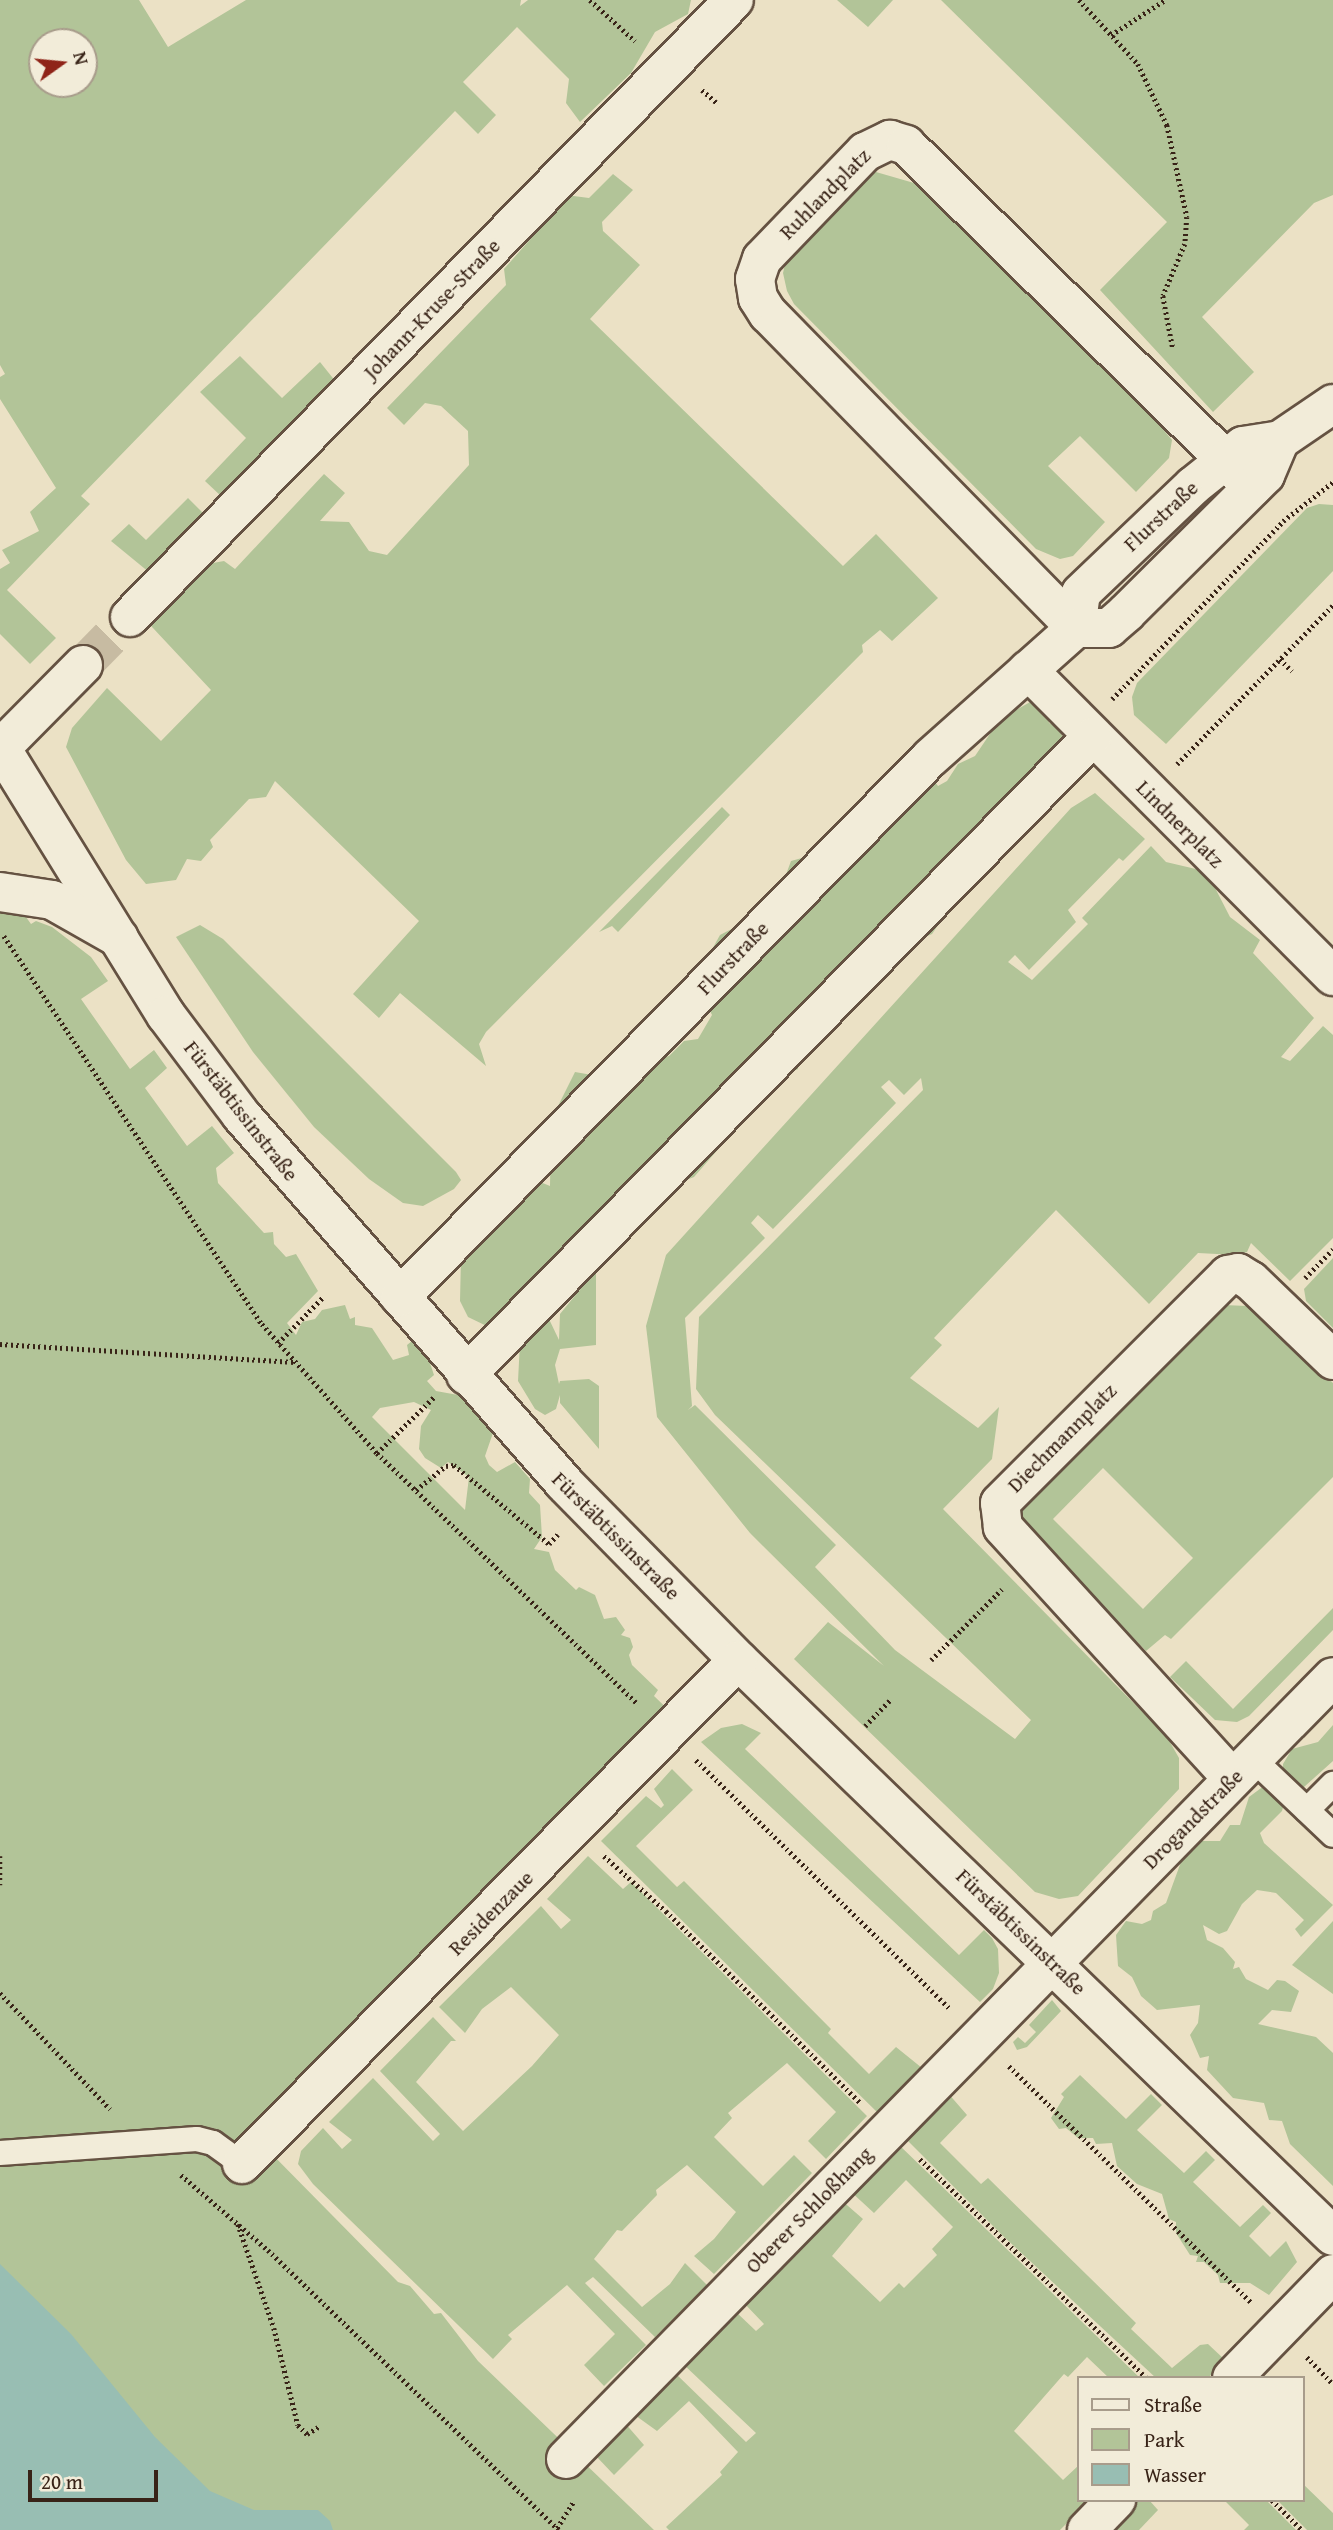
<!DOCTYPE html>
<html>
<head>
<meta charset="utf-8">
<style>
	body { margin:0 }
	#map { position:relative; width:1333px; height:2530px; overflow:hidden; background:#ebe1c5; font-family:"Gentium Book Plus",serif }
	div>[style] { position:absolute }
	.green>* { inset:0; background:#b2c498 }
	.water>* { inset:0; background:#98beb3 }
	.minor-tunnel>* { height:38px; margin-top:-19px; transform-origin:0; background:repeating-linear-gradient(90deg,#c7bba2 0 38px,transparent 0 57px) }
	.path>* { height:4.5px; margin-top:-2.25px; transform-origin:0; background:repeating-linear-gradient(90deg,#382317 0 2px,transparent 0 5.5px) }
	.roads { filter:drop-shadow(2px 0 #655242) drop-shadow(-2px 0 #655242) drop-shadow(0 2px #655242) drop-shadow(0 -2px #655242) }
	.service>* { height:24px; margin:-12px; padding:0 12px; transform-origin:12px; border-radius:12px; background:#f2ecd9 }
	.minor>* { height:38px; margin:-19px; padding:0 19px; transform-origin:19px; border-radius:19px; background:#f2ecd9 }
	.tertiary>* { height:38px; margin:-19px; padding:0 19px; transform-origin:19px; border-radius:19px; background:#f2ecd9 }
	span { translate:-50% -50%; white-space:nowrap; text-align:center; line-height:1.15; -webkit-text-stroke:6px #f2ecd9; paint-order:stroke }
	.street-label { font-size:21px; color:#382317 }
	.legend { position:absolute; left:1077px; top:2376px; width:228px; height:126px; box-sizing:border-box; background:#f2ecd9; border:2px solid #a89c8b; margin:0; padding:9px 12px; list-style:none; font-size:21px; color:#382317 }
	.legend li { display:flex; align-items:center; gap:14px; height:35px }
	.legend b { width:35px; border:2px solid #a89c8b }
	.north { position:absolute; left:28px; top:28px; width:70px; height:70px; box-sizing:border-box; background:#f2ecd9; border:2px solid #a89c8b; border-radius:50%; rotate:75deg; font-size:19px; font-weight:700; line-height:28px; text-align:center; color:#382317 }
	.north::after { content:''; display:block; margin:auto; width:24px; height:32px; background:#8f2418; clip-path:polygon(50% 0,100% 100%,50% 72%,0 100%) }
	.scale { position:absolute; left:28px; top:2470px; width:130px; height:32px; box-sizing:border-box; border:4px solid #382317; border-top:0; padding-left:9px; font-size:21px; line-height:24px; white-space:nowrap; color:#382317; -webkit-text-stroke:5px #f2ecd9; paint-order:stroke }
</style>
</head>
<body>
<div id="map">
	<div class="green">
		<div style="clip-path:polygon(evenodd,0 0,139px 0,168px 47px,246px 0,521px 0,520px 6px,528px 0,691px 0,688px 14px,655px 32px,631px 73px,580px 122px,566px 103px,569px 79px,517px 27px,463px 82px,496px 115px,478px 134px,455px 111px,81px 496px,90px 504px,7px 590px,56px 638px,30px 664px,0 634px,0 569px,10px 563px,2px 550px,39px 531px,30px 512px,56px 488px,0 399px,0 377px,5px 374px,0 365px,0 0,84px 42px,84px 84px,42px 84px,42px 42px,84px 42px)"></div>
		<div style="clip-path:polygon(837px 0,893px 0,868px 27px)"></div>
		<div style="clip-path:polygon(941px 0,1333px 0,1333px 195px,1314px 203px,1202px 317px,1254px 372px,1213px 412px,1100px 290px,1167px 222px)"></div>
		<div style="clip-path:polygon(876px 172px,914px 183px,1139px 401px,1172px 440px,1169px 458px,1136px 492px,1080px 436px,1048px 466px,1105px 522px,1073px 556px,1060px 559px,1036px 549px,794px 304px,787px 291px,783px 273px,786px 260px,863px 178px)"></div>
		<div style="clip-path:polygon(613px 174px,633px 190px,602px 222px,603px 231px,640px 265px,590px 319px,843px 566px,876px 534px,938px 598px,892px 641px,880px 630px,862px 645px,863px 652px,486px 1032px,479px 1044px,486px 1066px,400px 993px,379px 1018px,353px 994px,419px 921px,275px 781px,266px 797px,249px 799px,210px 840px,213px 847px,201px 861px,187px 859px,176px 880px,146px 884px,126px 860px,66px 747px,72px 728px,107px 688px,161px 741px,211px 690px,138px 612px,213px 563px,224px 561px,235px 569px,324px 474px,345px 493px,320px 521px,349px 522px,369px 551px,387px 555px,469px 465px,468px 431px,441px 406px,425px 403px,404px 425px,387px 408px,506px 285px,504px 269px,534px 235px,538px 219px,566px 195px,589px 198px)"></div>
		<div style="clip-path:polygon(240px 356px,282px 398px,320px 362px,336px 382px,222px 497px,205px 481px,246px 438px,200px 392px)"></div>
		<div style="clip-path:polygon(188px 498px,206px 516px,150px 573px,111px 541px,129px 524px,146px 540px)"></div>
		<div style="clip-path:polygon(1319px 504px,1333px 505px,1333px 571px,1166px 744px,1134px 715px,1132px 697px,1137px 683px,1307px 508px)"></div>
		<div style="clip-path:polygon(1039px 697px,1048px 711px,1049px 723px,1058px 726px,1066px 744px,1047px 803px,1031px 828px,958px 896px,932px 934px,880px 956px,868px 997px,800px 1045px,798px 1069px,782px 1076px,694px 1177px,676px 1184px,548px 1317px,559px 1340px,560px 1314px,596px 1270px,596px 1345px,560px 1349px,555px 1365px,559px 1384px,560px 1381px,589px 1379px,599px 1386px,599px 1449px,560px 1403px,560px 1395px,556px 1409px,545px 1415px,535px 1409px,518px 1381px,520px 1342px,468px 1317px,460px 1301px,461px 1257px,488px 1177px,503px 1167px,550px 1186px,551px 1120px,575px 1072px,592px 1075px,618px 1053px,648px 1062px,669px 1056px,684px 1041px,698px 1039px,712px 1015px,695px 980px,720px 935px,774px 907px,791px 861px,809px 856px,920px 762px,938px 786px,947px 781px,958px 764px,975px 756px,1000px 719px)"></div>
		<div style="clip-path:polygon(evenodd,1095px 793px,1145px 839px,1123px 861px,1119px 858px,1068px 910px,1076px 922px,1029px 970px,1015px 955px,1008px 962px,1032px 980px,1088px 924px,1082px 918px,1151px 846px,1166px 862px,1200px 870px,1212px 882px,1230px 917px,1260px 940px,1253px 953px,1314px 1018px,1281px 1057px,1290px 1061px,1323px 1026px,1333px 1035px,1333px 1238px,1290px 1281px,1251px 1243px,1247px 1252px,1236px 1255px,1198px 1253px,1149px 1304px,1056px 1210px,934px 1338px,942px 1345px,910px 1378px,978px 1428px,999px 1407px,992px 1459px,943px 1509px,1167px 1737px,1179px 1758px,1179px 1789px,1078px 1896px,1059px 1899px,1035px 1892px,794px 1659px,828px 1622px,884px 1666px,750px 1533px,657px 1417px,646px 1326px,666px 1255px,1071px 808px,1095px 793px,921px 1078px,923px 1090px,699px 1317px,696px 1389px,715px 1415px,1031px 1720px,1015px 1739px,895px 1650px,815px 1567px,836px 1545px,695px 1405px,688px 1410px,692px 1406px,685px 1318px,765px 1238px,751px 1223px,758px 1215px,773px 1229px,896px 1103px,881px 1087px,889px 1080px,904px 1095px,921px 1078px)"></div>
		<div style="clip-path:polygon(722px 807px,730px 815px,618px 932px,612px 926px,599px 932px)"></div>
		<div style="clip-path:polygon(evenodd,0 881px,31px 924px,36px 921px,52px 927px,91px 957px,108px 981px,81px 999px,130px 1069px,154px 1050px,167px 1068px,145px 1088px,187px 1146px,212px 1126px,234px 1153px,216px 1168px,218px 1183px,264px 1233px,273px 1232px,274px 1244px,286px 1257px,296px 1254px,318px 1291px,287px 1323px,296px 1335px,302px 1322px,315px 1319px,322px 1310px,345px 1305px,350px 1319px,355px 1317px,355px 1325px,372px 1328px,393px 1360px,409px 1355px,407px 1345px,412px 1341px,425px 1348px,434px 1375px,427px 1381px,436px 1391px,469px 1397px,480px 1419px,487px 1419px,494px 1430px,485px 1456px,489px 1465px,497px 1472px,515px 1462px,530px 1479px,529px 1493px,540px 1505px,542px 1537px,534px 1549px,549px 1552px,555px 1570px,576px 1590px,579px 1587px,595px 1595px,604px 1619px,616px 1617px,625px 1630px,621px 1635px,630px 1638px,633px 1647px,629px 1655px,632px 1665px,658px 1690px,654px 1696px,679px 1720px,262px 2144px,398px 2282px,410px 2286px,434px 2314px,441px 2313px,478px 2361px,654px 2530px,0 2530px,0 881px,414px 1402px,431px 1410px,421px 1426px,419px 1449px,425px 1458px,441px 1468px,448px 1462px,469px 1477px,465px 1510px,372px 1417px,380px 1408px,414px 1402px)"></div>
		<div style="clip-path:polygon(200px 925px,223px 939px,456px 1172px,461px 1180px,454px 1189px,423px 1206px,403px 1203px,369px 1179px,314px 1127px,253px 1052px,176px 937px)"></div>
		<div style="clip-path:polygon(1333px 1258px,1333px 1328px,1306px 1301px,1304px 1289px)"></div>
		<div style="clip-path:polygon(evenodd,1224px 1305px,1247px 1306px,1257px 1312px,1333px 1383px,1333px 1477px,1171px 1639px,1165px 1635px,1146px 1651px,1026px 1527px,1019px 1503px,1224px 1305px,1103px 1468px,1193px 1558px,1143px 1609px,1053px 1519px,1103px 1468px)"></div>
		<div style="clip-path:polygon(1333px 1608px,1333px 1630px,1249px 1716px,1237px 1722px,1215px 1720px,1170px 1677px,1186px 1661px,1233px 1709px)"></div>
		<div style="clip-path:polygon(742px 1724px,761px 1733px,745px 1749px,959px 1955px,984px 1930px,992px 1938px,998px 1949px,999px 1973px,993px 1989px,980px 2002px,701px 1742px,721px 1728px)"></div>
		<div style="clip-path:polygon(1333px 1725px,1333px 1761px,1304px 1787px,1287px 1793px,1282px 1811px,1260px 1833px,1264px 1843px,1333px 1905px,1301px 1937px,1295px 1929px,1304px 1920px,1276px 1893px,1257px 1890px,1242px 1904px,1227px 1931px,1219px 1934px,1203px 1925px,1207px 1940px,1223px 1948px,1235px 1962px,1233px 1969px,1239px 1967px,1246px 1979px,1268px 1990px,1277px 1980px,1285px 1981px,1299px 1991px,1291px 2012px,1272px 2010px,1258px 2024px,1316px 2037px,1333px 2053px,1333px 2186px,1290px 2144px,1282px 2121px,1269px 2120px,1264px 2103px,1233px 2098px,1207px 2070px,1209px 2056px,1200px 2058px,1190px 2035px,1198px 2023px,1200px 2005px,1157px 2010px,1141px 1996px,1132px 1977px,1118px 1966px,1116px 1935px,1126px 1921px,1142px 1924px,1151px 1920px,1153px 1911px,1166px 1903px,1185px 1851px,1195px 1847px,1197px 1841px,1220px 1841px,1230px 1825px,1240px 1825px,1249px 1797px,1283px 1772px,1283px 1764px,1292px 1749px,1318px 1742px)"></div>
		<div style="clip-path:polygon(672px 1769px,693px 1790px,636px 1846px,677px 1887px,684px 1881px,831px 2029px,828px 2033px,869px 2074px,896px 2047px,922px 2068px,878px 2113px,601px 1841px,646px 1796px,661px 1808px,664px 1805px,654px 1789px)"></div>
		<div style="clip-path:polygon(588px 1856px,623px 1889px,631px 1882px,867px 2116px,826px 2159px,808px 2141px,836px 2112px,787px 2063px,728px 2113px,732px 2118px,714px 2137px,763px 2186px,794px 2155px,812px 2173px,714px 2274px,694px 2256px,714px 2239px,736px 2212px,687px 2165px,656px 2190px,657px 2195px,622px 2231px,617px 2230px,594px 2259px,642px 2307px,670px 2284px,685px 2263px,707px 2285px,655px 2337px,593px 2277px,585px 2283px,646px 2345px,604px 2386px,584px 2365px,615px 2334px,567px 2285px,508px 2335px,512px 2339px,493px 2359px,313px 2184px,298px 2164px,301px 2151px,323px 2128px,342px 2149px,352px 2140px,329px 2122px,373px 2078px,433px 2141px,440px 2134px,380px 2071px,433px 2017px,456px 2041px,451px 2041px,416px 2082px,463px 2131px,532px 2066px,559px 2035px,511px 1987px,482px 2009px,465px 2033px,439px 2007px,541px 1906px,561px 1929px,571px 1920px,547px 1899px)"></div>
		<div style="clip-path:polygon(1333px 1921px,1333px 1994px,1292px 1965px)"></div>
		<div style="clip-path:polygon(1052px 2000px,1061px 2011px,1027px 2047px,1017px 2050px,1013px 2042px,1018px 2037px,1025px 2043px,1036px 2032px,1029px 2025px)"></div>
		<div style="clip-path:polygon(1080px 2075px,1126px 2119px,1151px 2094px,1162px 2105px,1137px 2130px,1184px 2173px,1206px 2151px,1215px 2160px,1193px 2182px,1240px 2227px,1263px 2205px,1271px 2213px,1249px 2236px,1270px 2257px,1286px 2241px,1297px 2262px,1269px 2295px,1250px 2283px,1220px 2283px,1218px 2275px,1204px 2262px,1196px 2262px,1198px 2256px,1190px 2255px,1176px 2233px,1176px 2222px,1169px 2219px,1162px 2194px,1137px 2184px,1117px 2166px,1112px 2143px,1096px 2144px,1093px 2138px,1078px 2138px,1066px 2128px,1059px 2129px,1051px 2118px,1064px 2097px,1061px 2094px)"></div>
		<div style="clip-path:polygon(947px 2092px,967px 2115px,940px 2143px,981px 2184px,988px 2178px,1136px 2323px,1131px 2329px,1172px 2368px,1200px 2345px,1208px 2344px,1225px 2360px,1208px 2378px,1156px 2378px,1002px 2235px,904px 2137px)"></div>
		<div style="clip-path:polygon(897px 2143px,1140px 2378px,1109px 2378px,1087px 2357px,1068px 2377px,1064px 2374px,1014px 2431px,1063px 2480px,1079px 2465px,1079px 2500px,1090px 2500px,1060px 2530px,669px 2530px,666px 2527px,722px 2475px,720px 2472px,738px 2452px,689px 2401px,657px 2431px,632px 2413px,674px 2372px,746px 2442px,756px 2433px,683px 2364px,735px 2311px,756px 2331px,764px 2324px,743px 2302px,840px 2199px,863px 2219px,832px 2256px,880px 2302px,899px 2283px,904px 2288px,937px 2255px,932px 2249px,953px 2227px,906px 2180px,874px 2213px,849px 2190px)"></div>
		<div style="clip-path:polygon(624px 2422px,644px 2445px,614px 2475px,595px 2455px)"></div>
		<div style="clip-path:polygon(1303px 2484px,1333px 2513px,1333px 2530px,1307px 2530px,1277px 2500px,1303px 2500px)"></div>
		<div style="clip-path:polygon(1134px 2500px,1149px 2500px,1158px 2510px,1139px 2530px,1105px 2530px)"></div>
		<div style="clip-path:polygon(1224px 2500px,1266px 2500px,1296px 2530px,1244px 2530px,1249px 2525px)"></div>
	</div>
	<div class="water">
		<div style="clip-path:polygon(0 2264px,71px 2334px,155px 2437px,210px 2491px,254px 2510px,318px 2510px,330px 2521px,333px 2530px,0 2530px)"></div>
	</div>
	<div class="minor-tunnel">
		<div style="left:83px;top:665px;width:67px;rotate:-45.6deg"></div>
	</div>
	<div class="path">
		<div style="left:590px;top:0;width:61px;rotate:42.3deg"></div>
		<div style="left:1079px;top:0;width:87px;rotate:47.3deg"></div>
		<div style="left:1138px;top:64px;width:68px;rotate:64.6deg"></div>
		<div style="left:1167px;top:125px;width:94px;rotate:77.7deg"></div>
		<div style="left:1187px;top:217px;width:27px;rotate:94deg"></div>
		<div style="left:1185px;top:244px;width:56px;rotate:112.9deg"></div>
		<div style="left:1163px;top:296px;width:54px;rotate:79.3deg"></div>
		<div style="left:1111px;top:35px;width:64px;rotate:-32.9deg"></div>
		<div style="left:702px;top:90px;width:21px;rotate:41deg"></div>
		<div style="left:1280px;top:659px;width:17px;rotate:45deg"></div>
		<div style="left:1112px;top:699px;width:247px;rotate:-46.1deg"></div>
		<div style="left:1283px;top:521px;width:63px;rotate:-38deg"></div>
		<div style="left:1177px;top:764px;width:223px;rotate:-45.5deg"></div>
		<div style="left:4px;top:936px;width:466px;rotate:56.4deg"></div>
		<div style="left:262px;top:1324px;width:173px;rotate:48.3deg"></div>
		<div style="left:377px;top:1453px;width:361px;rotate:43.9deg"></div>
		<div style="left:1305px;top:1278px;width:40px;rotate:-46deg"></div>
		<div style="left:278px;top:1343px;width:64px;rotate:-45.6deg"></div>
		<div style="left:0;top:1344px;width:295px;rotate:3.5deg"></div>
		<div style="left:377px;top:1453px;width:80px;rotate:-44.5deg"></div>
		<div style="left:416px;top:1490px;width:38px;rotate:-39deg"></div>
		<div style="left:446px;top:1466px;width:8px;rotate:-7deg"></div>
		<div style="left:454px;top:1465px;width:124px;rotate:39.7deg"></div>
		<div style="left:549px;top:1544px;width:13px;rotate:-48deg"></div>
		<div style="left:931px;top:1660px;width:100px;rotate:-45deg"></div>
		<div style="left:865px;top:1726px;width:37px;rotate:-46deg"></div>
		<div style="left:696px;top:1760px;width:356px;rotate:44.4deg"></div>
		<div style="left:0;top:1856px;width:29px;rotate:90deg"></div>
		<div style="left:604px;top:1856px;width:83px;rotate:41.6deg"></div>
		<div style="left:666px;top:1911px;width:272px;rotate:44.6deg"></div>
		<div style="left:0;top:1993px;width:160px;rotate:46.5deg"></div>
		<div style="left:1009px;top:2066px;width:338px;rotate:44.3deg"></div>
		<div style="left:920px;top:2159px;width:315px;rotate:44deg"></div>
		<div style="left:181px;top:2175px;width:115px;rotate:40.8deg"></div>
		<div style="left:268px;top:2250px;width:404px;rotate:43.9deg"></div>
		<div style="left:238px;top:2224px;width:110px;rotate:70.9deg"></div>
		<div style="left:274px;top:2328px;width:100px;rotate:76.1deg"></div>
		<div style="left:298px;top:2425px;width:13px;rotate:45deg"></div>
		<div style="left:307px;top:2434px;width:15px;rotate:-32deg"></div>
		<div style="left:1307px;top:2357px;width:37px;rotate:46deg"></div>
		<div style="left:1272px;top:2500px;width:42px;rotate:45deg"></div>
		<div style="left:557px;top:2528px;width:32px;rotate:-58deg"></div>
	</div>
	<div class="roads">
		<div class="service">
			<div style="left:1253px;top:1759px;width:110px;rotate:43.5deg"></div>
			<div style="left:1307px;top:1810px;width:37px;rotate:-45deg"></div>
			<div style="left:0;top:2153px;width:197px;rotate:-4.1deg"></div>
			<div style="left:197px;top:2139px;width:16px;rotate:14deg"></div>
			<div style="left:213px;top:2143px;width:36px;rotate:36deg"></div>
		</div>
		<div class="minor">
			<div style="left:130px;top:617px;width:863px;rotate:-45.61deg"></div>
			<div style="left:1076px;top:628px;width:440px;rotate:-134.4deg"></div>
			<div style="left:768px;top:314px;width:19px;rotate:-122deg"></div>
			<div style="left:758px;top:298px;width:19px;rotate:-99deg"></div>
			<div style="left:755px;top:279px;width:21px;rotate:-71deg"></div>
			<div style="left:762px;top:259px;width:149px;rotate:-46.1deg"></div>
			<div style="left:865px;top:152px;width:28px;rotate:-26deg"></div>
			<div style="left:890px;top:140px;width:17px;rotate:17deg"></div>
			<div style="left:906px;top:145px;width:487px;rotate:44.6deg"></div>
			<div style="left:1076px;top:628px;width:35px;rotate:-82deg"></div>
			<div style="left:1081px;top:593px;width:155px;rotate:-43.7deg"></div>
			<div style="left:1193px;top:486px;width:64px;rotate:-38.7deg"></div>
			<div style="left:1243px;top:446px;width:37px;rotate:-9deg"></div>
			<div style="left:1280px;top:440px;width:64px;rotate:-34.2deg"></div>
			<div style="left:83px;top:665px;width:117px;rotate:134.7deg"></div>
			<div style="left:1px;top:748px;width:314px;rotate:58.3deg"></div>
			<div style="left:166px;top:1015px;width:125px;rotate:53.1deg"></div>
			<div style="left:241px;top:1115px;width:490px;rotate:48.7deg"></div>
			<div style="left:564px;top:1483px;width:248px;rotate:45.5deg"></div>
			<div style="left:738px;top:1660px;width:828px;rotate:44.07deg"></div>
			<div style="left:1028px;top:670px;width:432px;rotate:45.1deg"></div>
			<div style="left:400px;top:1297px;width:756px;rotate:-45.48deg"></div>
			<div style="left:930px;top:758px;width:195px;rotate:-41.7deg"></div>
			<div style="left:1076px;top:628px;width:33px"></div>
			<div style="left:1109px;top:628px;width:23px;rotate:-41deg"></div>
			<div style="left:1126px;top:613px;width:196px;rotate:-44.8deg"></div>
			<div style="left:1265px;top:475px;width:38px;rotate:-67deg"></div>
			<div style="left:466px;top:1375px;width:894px;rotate:-45.54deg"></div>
			<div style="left:1232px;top:1778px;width:340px;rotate:-132.4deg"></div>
			<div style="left:1003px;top:1527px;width:24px;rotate:-97deg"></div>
			<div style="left:1000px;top:1503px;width:322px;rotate:-45deg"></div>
			<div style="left:1228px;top:1275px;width:10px;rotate:-11deg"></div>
			<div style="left:1238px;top:1273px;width:15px;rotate:32deg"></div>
			<div style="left:1251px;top:1281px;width:114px;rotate:43.9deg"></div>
			<div style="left:242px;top:2164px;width:707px;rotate:-45.46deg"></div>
			<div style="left:1232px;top:2378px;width:145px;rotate:-45.8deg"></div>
			<div style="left:566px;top:2459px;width:1095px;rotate:-45.55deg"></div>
			<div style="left:1087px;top:2530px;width:42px;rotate:-46deg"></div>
		</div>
		<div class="tertiary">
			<div style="left:0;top:747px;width:2px;rotate:90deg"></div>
			<div style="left:0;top:892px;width:53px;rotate:8.7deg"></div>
			<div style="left:52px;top:900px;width:77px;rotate:29.6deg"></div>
		</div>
	</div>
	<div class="street-label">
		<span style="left:825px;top:194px;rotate:-45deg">Ruhlandplatz</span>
		<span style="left:432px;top:309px;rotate:-46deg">Johann-Kruse-Straße</span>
		<span style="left:1161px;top:516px;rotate:-43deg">Flurstraße</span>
		<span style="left:1180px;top:824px;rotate:45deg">Lindnerplatz</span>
		<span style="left:733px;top:958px;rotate:-46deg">Flurstraße</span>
		<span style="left:241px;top:1111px;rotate:52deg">Fürstäbtissinstraße</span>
		<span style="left:1062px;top:1438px;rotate:-45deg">Diechmannplatz</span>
		<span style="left:616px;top:1536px;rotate:45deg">Fürstäbtissinstraße</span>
		<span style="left:1193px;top:1819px;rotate:-45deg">Drogandstraße</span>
		<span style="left:491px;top:1913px;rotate:-45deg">Residenzaue</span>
		<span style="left:1021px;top:1932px;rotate:44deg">Fürstäbtissinstraße</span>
		<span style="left:809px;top:2210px;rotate:-45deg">Oberer Schloßhang</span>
	</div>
	<ul class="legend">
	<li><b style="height:9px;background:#f2ecd9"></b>Straße</li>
	<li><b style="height:19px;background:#b2c498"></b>Park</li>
	<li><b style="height:19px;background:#98beb3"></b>Wasser</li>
	</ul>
	<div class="north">N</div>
	<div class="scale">20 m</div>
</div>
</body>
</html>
